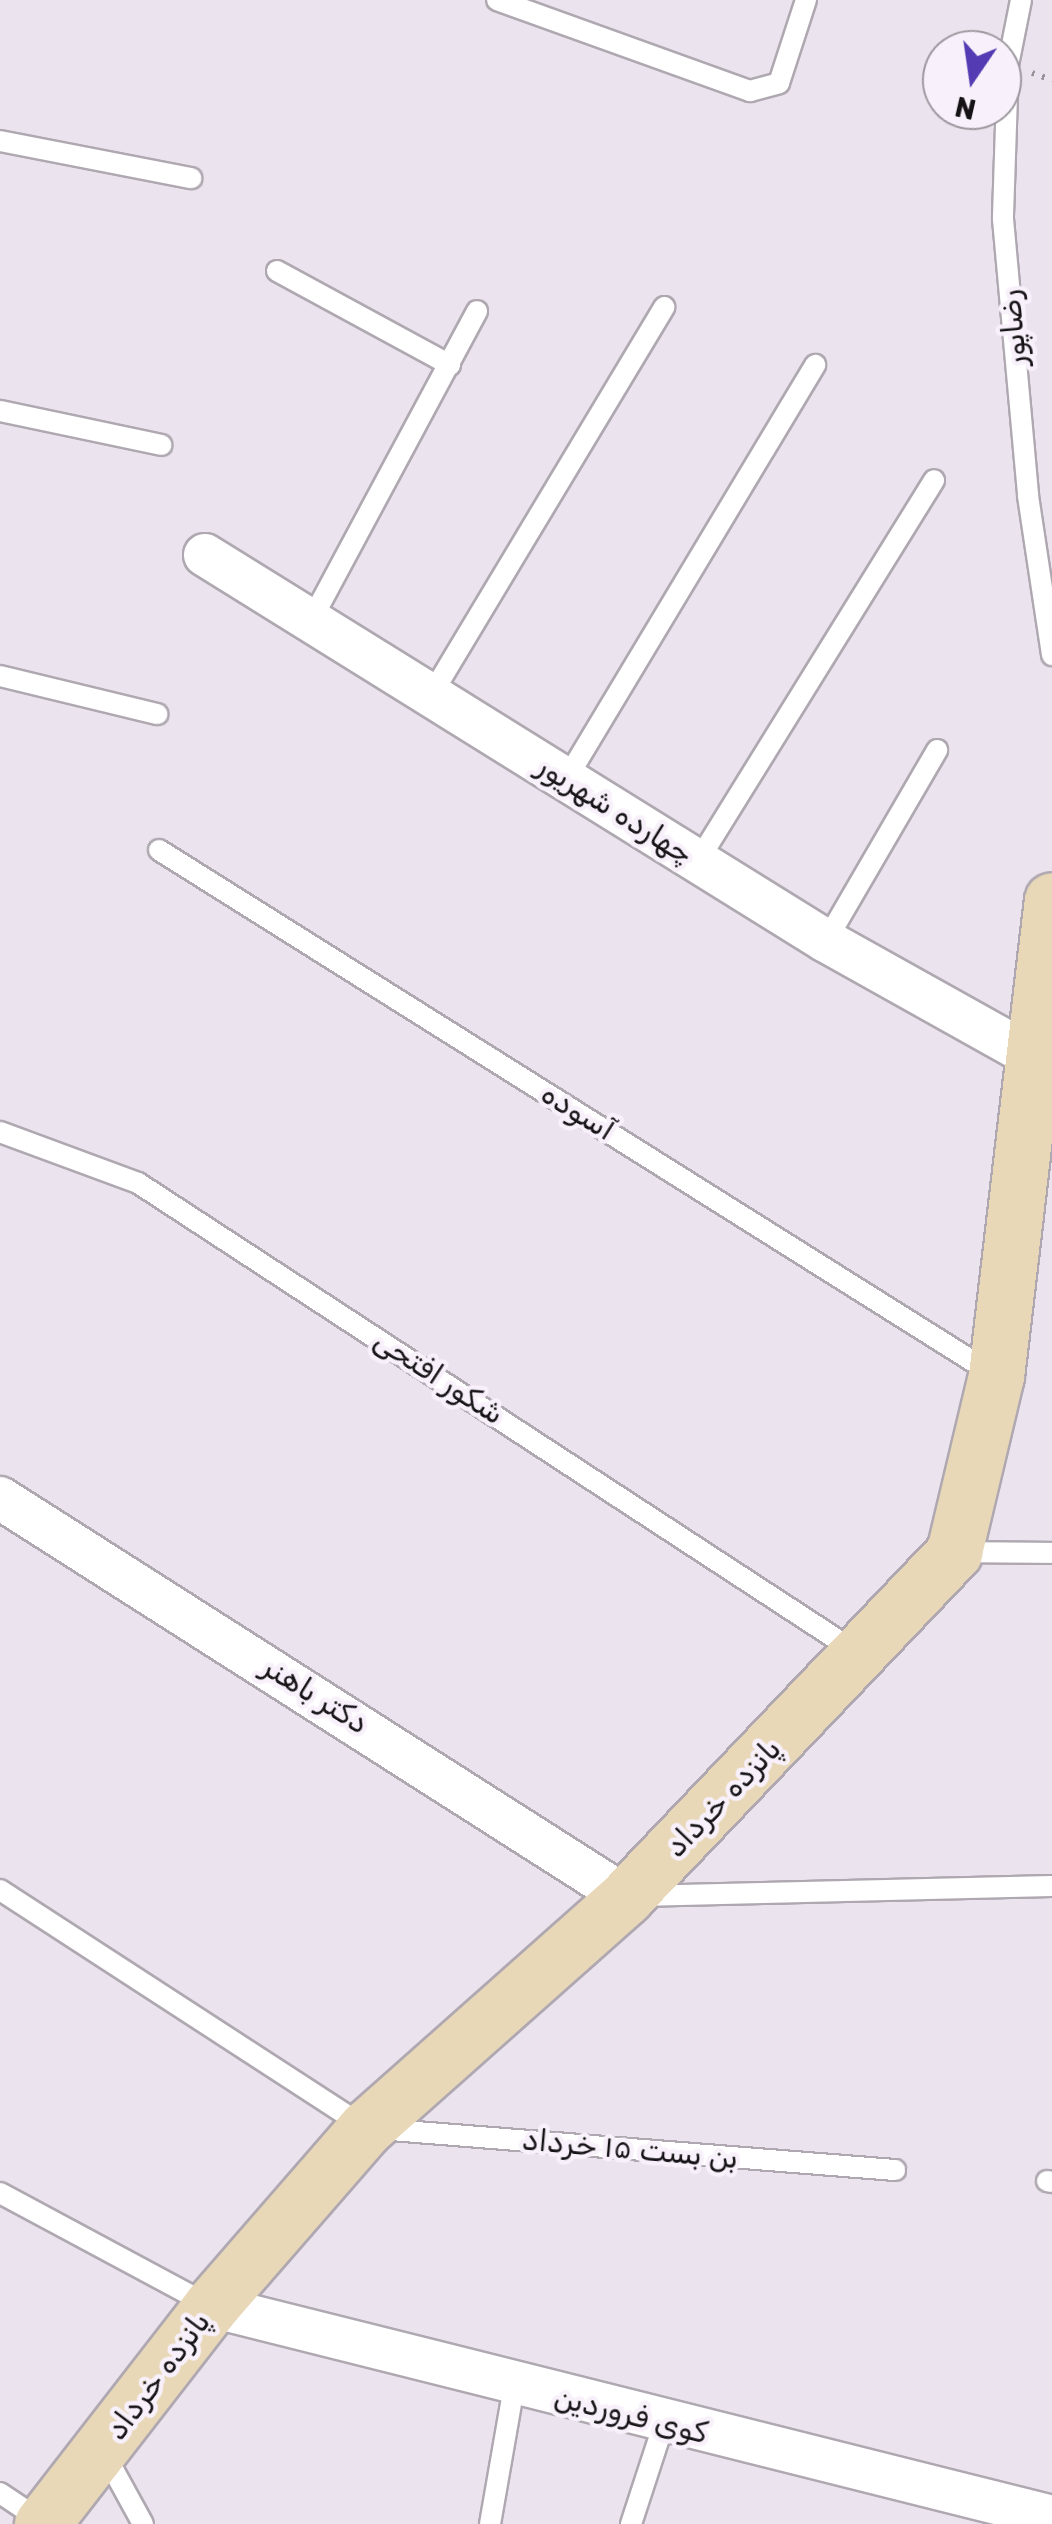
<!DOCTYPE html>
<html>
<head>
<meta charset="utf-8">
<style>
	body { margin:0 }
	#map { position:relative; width:1052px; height:2524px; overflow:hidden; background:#ebe3ed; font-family:Rubik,Cairo,sans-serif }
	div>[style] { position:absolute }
	.path>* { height:6px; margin-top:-3px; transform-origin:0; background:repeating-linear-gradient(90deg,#969097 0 2.5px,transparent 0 10.5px) }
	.roads { filter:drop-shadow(2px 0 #afa8b1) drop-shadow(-2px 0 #afa8b1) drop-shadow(0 2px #afa8b1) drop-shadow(0 -2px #afa8b1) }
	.lane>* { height:20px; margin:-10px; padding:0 10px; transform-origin:10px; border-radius:10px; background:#fff }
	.street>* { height:42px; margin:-21px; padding:0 21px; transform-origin:21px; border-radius:21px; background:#fff }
	.secondary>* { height:55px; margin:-27.5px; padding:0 27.5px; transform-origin:27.5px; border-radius:27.5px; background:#e8d8b8 }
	span { translate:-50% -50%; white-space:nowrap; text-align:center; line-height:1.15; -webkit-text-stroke:9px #f8f0fa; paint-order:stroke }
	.street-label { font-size:30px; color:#161317 }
	.north { position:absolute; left:922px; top:30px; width:100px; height:100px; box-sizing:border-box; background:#f8f0fa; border:2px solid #9e989f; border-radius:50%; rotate:193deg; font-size:28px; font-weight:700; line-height:40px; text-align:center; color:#161317 }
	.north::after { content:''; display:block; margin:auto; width:35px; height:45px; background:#543bb3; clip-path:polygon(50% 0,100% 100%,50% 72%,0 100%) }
</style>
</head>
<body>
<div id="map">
	<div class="path">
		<div style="left:1032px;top:73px;width:21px;rotate:19deg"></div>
	</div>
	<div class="roads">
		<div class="lane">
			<div style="left:497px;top:0;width:269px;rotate:19.8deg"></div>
			<div style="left:750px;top:91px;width:30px;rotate:-15deg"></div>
			<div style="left:779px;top:83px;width:87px;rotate:-72deg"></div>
			<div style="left:1021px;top:0;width:66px;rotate:101.3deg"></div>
			<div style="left:1008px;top:65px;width:154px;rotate:91.9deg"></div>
			<div style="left:1003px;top:219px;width:278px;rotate:84.8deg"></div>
			<div style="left:1028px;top:496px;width:161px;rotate:81.4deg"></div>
			<div style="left:0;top:141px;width:195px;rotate:11deg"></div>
			<div style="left:277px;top:271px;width:197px;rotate:28.5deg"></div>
			<div style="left:0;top:411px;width:165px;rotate:11.9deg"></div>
			<div style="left:313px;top:617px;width:347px;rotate:-61.8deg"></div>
			<div style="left:0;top:676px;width:162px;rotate:13.6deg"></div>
			<div style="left:430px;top:697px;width:455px;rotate:-59deg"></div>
			<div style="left:567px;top:778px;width:482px;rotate:-59deg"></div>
			<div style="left:159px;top:850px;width:981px;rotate:32.14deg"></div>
			<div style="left:698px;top:861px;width:448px;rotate:-58.2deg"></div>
			<div style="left:826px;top:941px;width:221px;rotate:-59.8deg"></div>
			<div style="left:0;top:1132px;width:147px;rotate:20.3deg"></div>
			<div style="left:138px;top:1183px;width:858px;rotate:33.15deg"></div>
			<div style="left:959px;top:1552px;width:93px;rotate:0.6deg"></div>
			<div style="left:0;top:1890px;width:437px;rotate:33deg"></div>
			<div style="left:366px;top:2128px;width:531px;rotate:4.54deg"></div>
			<div style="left:639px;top:1896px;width:413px;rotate:-1.4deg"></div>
			<div style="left:1047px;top:2181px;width:5px;rotate:11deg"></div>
			<div style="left:0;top:2193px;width:237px;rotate:28.2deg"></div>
			<div style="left:103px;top:2451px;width:83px;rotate:61.3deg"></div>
			<div style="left:0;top:2493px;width:50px;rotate:33.7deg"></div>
			<div style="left:490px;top:2524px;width:139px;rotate:-80.1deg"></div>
			<div style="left:631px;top:2524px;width:106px;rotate:-71.9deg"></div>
		</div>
		<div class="street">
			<div style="left:205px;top:555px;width:731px;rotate:31.86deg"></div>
			<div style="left:826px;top:941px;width:234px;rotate:29.2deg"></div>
			<div style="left:0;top:1498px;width:742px;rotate:32.51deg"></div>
			<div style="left:211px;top:2306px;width:867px;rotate:14.08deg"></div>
		</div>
		<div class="secondary">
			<div style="left:42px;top:2524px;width:276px;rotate:-52.2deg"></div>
			<div style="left:211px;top:2306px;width:236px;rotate:-49deg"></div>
			<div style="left:366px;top:2128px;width:348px;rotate:-41.6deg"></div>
			<div style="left:626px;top:1897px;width:476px;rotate:-46.4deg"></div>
			<div style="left:954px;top:1552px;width:181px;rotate:-76.6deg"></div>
			<div style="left:996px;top:1376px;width:479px;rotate:-83.3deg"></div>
		</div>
	</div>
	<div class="street-label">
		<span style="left:1013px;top:328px;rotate:-95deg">رضاپور</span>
		<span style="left:615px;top:810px;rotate:32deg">چهارده شهریور</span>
		<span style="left:578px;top:1112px;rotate:32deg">آسوده</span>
		<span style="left:439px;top:1377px;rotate:33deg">شکور افتحی</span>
		<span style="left:315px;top:1695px;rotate:32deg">دکتر باهنر</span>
		<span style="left:723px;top:1798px;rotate:-46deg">پانزده خرداد</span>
		<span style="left:630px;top:2149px;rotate:5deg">بن بست ۱۵ خرداد</span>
		<span style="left:158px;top:2376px;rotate:-53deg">پانزده خرداد</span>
		<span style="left:631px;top:2415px;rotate:14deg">کوی فروردین</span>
	</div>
	<div class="north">N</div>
</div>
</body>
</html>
